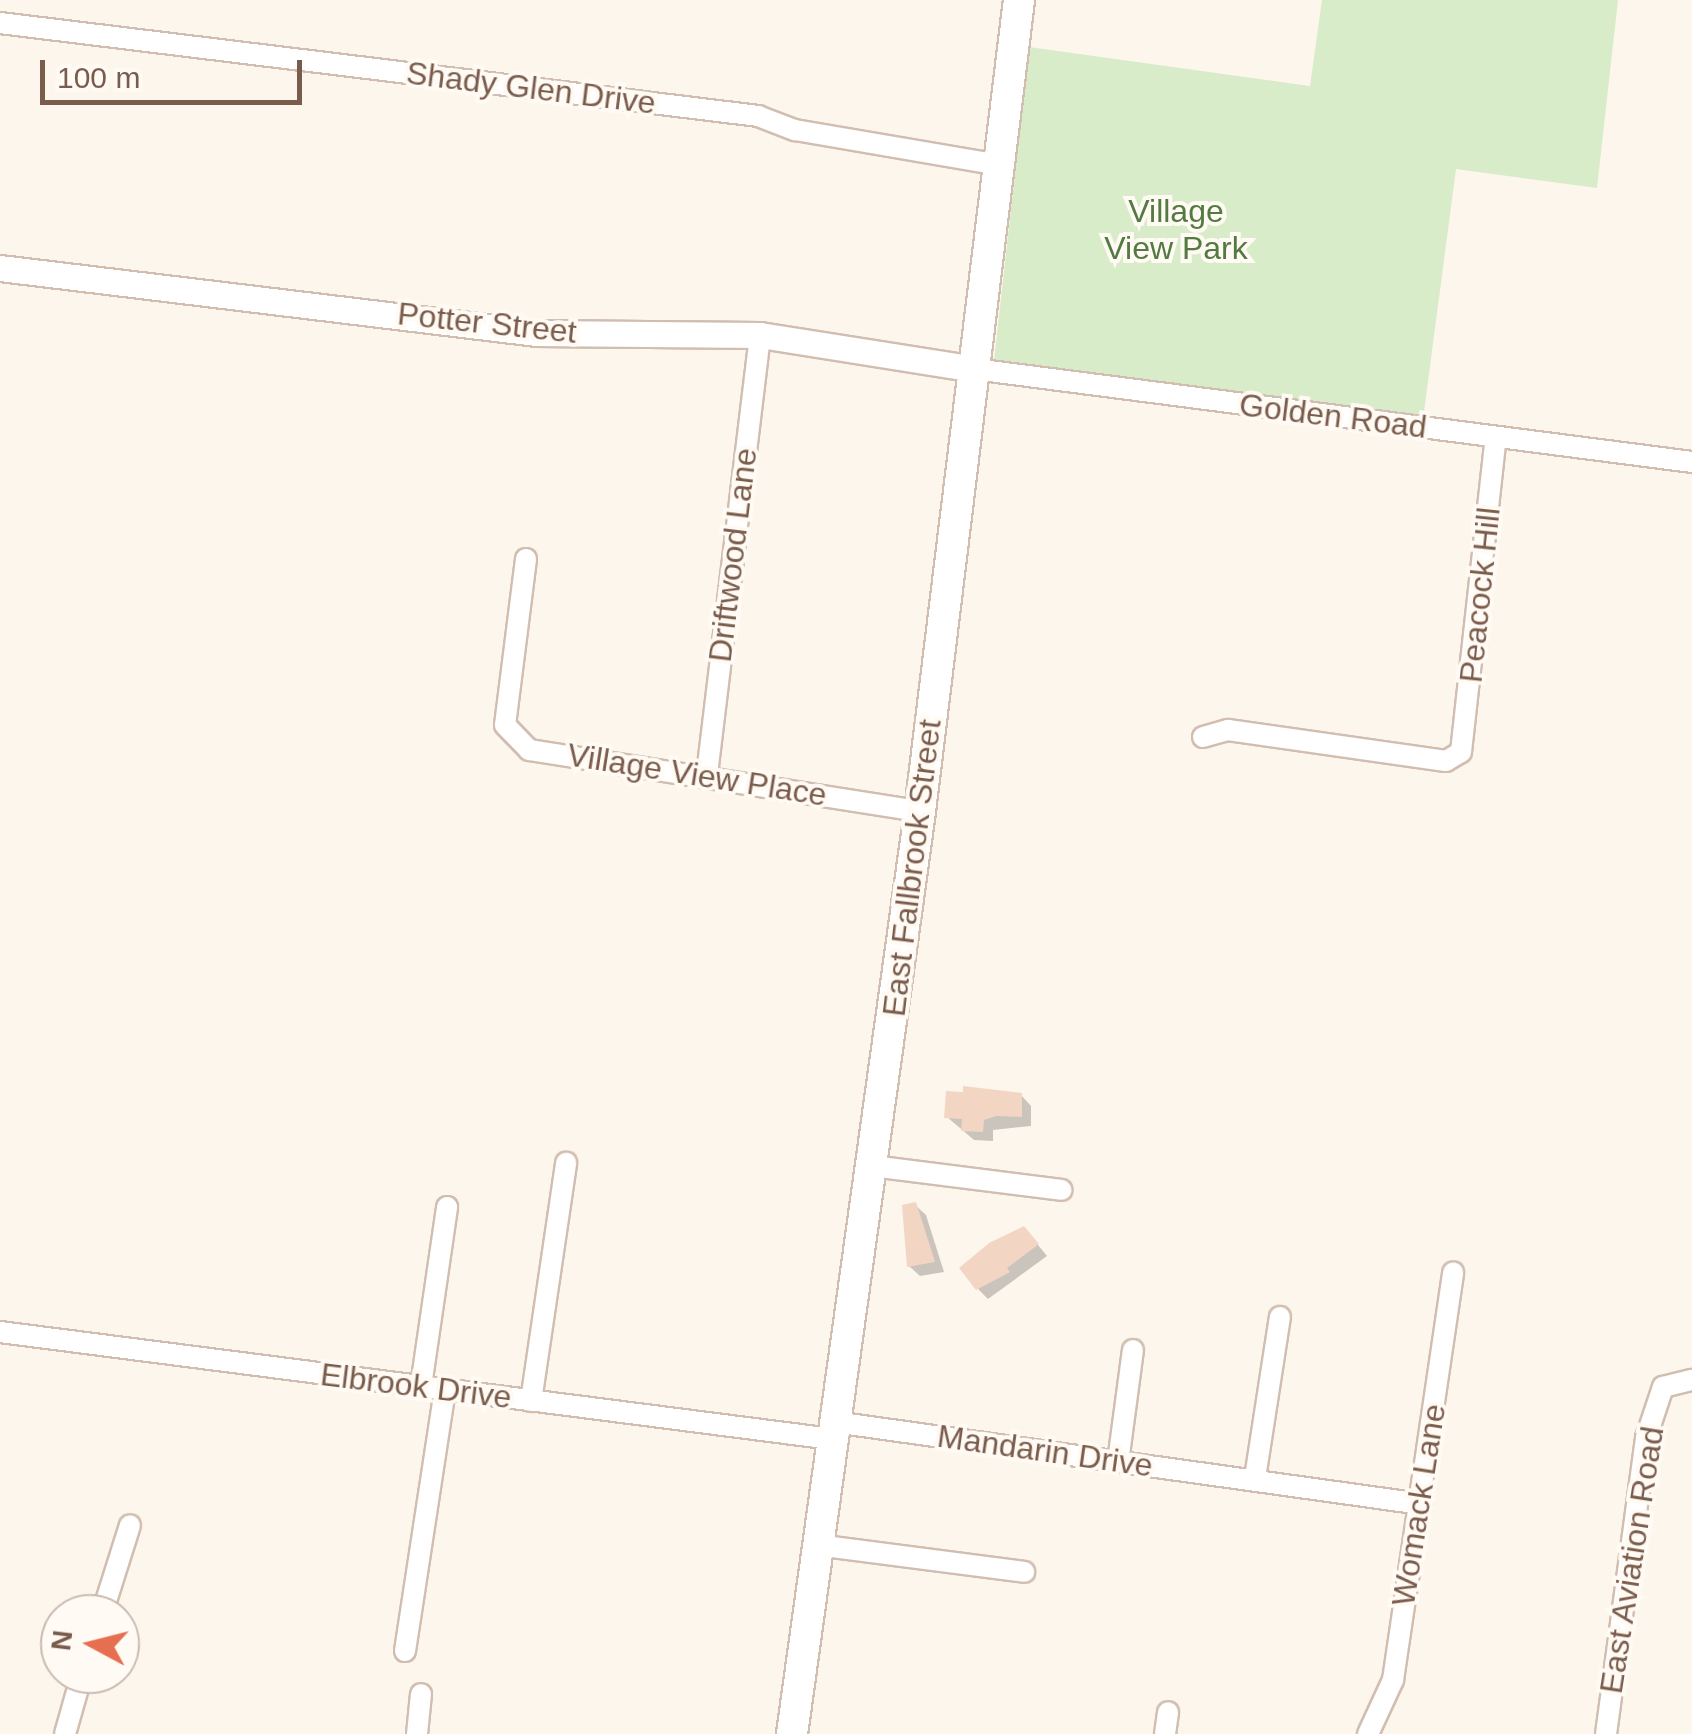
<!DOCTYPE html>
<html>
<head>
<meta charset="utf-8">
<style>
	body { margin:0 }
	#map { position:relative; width:1692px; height:1734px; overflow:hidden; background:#fdf6ec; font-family:Arial,sans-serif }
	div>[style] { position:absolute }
	.green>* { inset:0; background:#d8ecc9 }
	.shadow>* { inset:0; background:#0003 }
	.building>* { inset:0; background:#f3d5c3 }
	.roads { filter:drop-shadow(2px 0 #d1beb0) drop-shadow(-2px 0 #d1beb0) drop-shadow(0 2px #d1beb0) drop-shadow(0 -2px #d1beb0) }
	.minor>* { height:20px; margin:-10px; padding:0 10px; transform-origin:10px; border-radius:10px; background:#fff }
	.tertiary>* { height:25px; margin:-12.5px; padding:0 12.5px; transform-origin:12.5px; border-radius:12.5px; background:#fff }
	.secondary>* { height:30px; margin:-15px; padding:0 15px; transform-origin:15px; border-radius:15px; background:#fff }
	span { translate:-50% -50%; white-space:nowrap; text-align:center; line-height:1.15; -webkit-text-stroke:8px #fffaf3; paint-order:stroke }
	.street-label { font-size:32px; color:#7a5c4d }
	.park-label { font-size:32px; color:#537a41 }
	.north { position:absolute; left:40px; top:1594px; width:100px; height:100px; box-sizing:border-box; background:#fffaf3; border:2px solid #cabbb1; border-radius:50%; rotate:277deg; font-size:28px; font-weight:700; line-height:40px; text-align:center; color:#7a5c4d }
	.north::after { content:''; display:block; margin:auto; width:35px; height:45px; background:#e76f51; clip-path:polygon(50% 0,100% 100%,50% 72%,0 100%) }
	.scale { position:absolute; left:40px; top:60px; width:262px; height:45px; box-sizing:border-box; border:5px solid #7a5c4d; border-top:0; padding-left:12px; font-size:30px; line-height:35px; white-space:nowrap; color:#7a5c4d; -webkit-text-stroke:8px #fffaf3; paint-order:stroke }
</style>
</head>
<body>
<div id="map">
	<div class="green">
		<div style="clip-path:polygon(1322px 0,1618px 0,1597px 188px,1456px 169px,1422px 427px,993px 370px,1029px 47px,1310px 86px)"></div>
	</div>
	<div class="shadow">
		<div style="clip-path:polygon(1021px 1095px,1031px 1106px,1031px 1126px,993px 1130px,993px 1141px,974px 1140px,947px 1117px)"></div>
		<div style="clip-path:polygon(915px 1205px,926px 1215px,944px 1272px,920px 1276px,909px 1266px)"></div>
		<div style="clip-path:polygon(1034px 1240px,1047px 1256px,988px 1299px,978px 1289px)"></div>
	</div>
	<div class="building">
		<div style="clip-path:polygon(963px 1086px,1022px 1093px,1022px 1117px,996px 1116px,984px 1120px,983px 1132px,961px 1131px,962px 1119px,944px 1118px,946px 1091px,963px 1092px)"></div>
		<div style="clip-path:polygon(916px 1202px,935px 1262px,907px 1267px,902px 1205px)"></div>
		<div style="clip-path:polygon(1024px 1226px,1039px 1244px,1007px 1268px,1010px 1272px,976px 1290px,959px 1268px,989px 1243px)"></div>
	</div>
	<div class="roads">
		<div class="minor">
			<div style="left:0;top:23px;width:764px;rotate:6.99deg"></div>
			<div style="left:758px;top:116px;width:40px;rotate:21deg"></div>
			<div style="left:795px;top:130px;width:207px;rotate:9.7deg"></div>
			<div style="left:974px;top:369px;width:724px;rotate:7.38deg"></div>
			<div style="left:526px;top:559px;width:167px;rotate:97.2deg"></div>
			<div style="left:505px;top:725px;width:35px;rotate:46deg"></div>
			<div style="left:529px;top:750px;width:396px;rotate:8.9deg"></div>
			<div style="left:1203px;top:737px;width:26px;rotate:-16deg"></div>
			<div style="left:1228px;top:730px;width:220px;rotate:8.1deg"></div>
			<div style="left:1446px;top:761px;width:17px;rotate:-31deg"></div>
			<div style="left:1461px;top:752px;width:317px;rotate:-83.7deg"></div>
			<div style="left:707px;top:774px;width:442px;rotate:-83.1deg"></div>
			<div style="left:872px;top:1166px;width:191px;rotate:7.2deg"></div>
			<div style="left:0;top:1332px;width:839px;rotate:7.33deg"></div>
			<div style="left:421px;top:1386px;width:181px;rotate:-81.7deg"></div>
			<div style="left:531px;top:1401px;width:241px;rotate:-81.6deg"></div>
			<div style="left:834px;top:1422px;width:593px;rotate:7.95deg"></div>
			<div style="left:1118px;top:1462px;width:113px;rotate:-82.4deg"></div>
			<div style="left:1255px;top:1478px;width:163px;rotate:-81.2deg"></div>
			<div style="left:817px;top:1545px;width:209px;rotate:7.4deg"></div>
			<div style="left:102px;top:1614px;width:93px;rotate:-72.5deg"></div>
			<div style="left:405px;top:1651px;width:265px;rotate:-81.3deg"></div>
			<div style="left:65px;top:1734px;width:62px;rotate:-74.2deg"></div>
			<div style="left:417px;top:1734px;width:40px;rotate:-84.3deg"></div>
			<div style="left:1165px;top:1734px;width:22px;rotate:-82deg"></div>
			<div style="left:1368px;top:1734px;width:60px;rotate:-65.2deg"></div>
			<div style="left:1393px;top:1680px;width:412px;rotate:-81.6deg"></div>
			<div style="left:1606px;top:1734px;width:299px;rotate:-82.3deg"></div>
			<div style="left:1646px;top:1438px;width:54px;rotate:-71.6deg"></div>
			<div style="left:1663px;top:1387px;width:30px;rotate:-14deg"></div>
		</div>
		<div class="tertiary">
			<div style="left:0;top:268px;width:540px;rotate:6.91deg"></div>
			<div style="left:536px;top:333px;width:224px;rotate:0.5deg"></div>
			<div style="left:760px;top:335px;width:217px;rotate:9deg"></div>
		</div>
		<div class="secondary">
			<div style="left:792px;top:1734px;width:932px;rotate:-82.1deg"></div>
			<div style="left:920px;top:811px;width:817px;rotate:-83.04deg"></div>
		</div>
	</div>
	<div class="street-label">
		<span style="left:531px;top:88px;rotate:7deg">Shady Glen Drive</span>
		<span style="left:487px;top:323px;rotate:6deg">Potter Street</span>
		<span style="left:1333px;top:416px;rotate:7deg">Golden Road</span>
		<span style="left:733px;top:555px;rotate:-83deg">Driftwood Lane</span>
		<span style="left:1480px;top:595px;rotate:-84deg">Peacock Hill</span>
		<span style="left:697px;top:775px;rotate:9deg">Village View Place</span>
		<span style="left:912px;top:868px;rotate:-83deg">East Fallbrook Street</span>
		<span style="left:416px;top:1386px;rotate:7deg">Elbrook Drive</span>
		<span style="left:1045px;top:1451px;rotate:8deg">Mandarin Drive</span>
		<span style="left:1419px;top:1505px;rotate:-81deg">Womack Lane</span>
		<span style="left:1632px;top:1560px;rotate:-81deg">East Aviation Road</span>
	</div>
	<div class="park-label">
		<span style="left:1176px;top:230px">Village<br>View Park</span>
	</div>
	<div class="north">N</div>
	<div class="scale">100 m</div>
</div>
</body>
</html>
